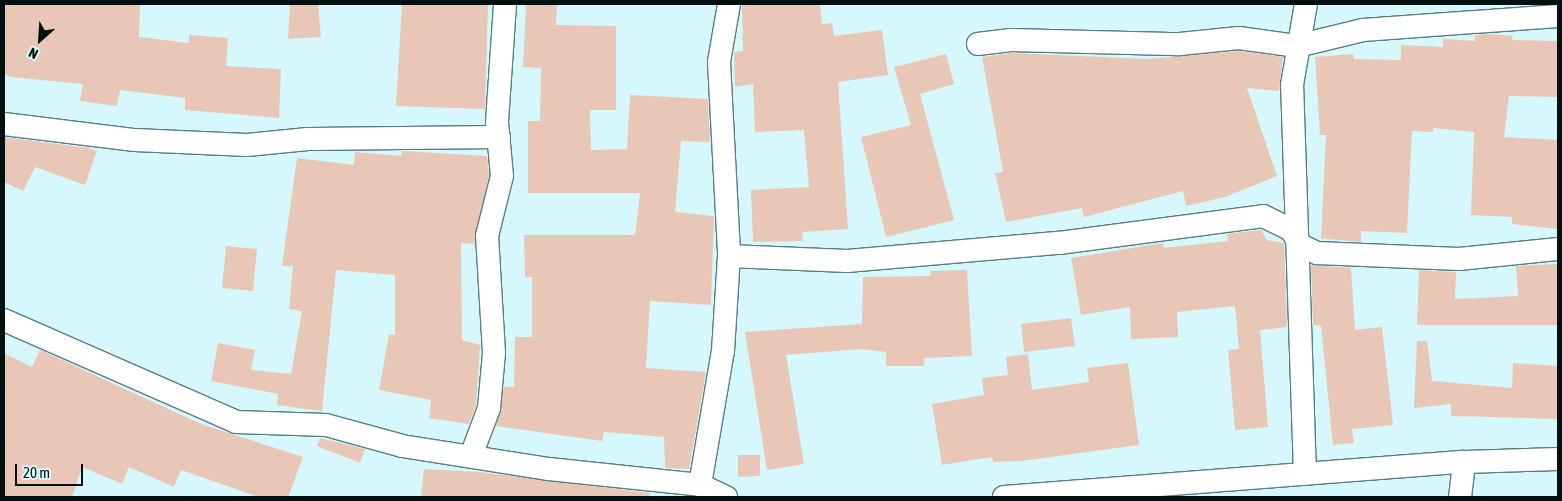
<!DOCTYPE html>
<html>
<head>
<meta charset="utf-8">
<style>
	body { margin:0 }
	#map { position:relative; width:1562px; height:501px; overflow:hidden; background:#d6f8fc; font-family:"Asap Condensed",sans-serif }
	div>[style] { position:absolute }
	.building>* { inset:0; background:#e9c7b7 }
	.roads { filter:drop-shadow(1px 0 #577e83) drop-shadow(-1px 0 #577e83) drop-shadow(0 1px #577e83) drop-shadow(0 -1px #577e83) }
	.minor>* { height:22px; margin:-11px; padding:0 11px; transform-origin:11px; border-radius:11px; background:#fff }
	span { translate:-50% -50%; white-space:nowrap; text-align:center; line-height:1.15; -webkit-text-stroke:4px #d6f8fc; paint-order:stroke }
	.frame { position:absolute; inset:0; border:5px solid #031012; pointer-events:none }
	.north { position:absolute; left:15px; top:15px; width:50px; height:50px; -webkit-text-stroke:4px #d6f8fc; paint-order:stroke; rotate:206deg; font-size:14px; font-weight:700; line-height:20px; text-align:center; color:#031012 }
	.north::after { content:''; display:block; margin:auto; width:18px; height:22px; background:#031012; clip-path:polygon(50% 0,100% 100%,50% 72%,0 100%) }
	.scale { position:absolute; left:15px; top:464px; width:68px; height:22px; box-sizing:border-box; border:2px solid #031012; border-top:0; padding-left:6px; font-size:15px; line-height:18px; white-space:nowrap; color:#031012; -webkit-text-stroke:4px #d6f8fc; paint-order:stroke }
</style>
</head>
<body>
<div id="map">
	<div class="building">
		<div style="clip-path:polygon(4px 4px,140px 4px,139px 37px,189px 43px,189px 35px,228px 38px,226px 66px,281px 69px,279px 118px,185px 110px,185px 98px,120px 90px,117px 106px,80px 101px,83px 84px,10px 77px,4px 74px)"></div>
		<div style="clip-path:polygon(290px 4px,318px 4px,321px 37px,288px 39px)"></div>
		<div style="clip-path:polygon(402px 4px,488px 4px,485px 109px,396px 106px)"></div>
		<div style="clip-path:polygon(526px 4px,557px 4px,556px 25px,616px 26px,616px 110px,590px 110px,591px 150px,627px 149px,630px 95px,708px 99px,710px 142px,681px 141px,675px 212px,714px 216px,711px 305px,650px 301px,646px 368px,706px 372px,689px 469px,665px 468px,664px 437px,604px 432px,602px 441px,496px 426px,504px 387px,514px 387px,515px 337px,532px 337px,532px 277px,525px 277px,524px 235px,635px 235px,640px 193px,528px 193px,528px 121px,540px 121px,541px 68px,523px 67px)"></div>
		<div style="clip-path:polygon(742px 4px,820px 4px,822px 24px,832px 23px,834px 36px,882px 30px,888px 75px,838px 82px,848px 229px,802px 232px,803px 241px,753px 242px,751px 190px,809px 187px,804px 130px,755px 132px,753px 84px,735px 87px,734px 52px,743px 51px)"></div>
		<div style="clip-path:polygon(1490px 34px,1513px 36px,1512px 40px,1558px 41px,1558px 97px,1509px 96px,1504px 137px,1558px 140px,1557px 229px,1512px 224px,1512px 217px,1471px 215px,1474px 132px,1433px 128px,1433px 132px,1412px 131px,1407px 233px,1361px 231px,1361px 242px,1316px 238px,1321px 238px,1326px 135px,1320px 135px,1315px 57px,1353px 54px,1354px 59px,1401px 60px,1401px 45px,1443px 47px,1443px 39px,1475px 41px,1475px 35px)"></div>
		<div style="clip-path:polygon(1239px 51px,1283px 57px,1279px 91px,1247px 88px,1277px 176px,1225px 197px,1186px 206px,1183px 191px,1084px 217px,1082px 208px,1006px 222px,995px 173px,1003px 172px,982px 57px,1012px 53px,1148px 59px)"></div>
		<div style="clip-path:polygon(946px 54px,954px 84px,920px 94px,954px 220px,886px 237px,861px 137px,911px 125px,894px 67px)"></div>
		<div style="clip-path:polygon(4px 137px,88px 148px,97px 151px,85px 185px,35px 167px,23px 191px,4px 182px)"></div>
		<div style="clip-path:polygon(402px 151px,487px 156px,489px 175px,474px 244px,461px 243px,462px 340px,480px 345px,476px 405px,469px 424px,429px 418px,431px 400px,379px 390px,389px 334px,395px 335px,395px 275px,336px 270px,322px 411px,277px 405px,278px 394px,211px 381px,218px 343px,255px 350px,251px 370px,291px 374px,302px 311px,289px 309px,293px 266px,282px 266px,297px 158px,354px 165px,355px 152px,401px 156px)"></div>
		<div style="clip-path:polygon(1261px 230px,1267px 240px,1284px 243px,1287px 327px,1260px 330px,1268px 427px,1235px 430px,1228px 350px,1239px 349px,1235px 306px,1177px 312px,1178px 337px,1131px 339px,1130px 307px,1081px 315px,1071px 258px,1163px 243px,1164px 248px,1228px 241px,1227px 234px)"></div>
		<div style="clip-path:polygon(226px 246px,257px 249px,253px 291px,222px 288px)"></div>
		<div style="clip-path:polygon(1558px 264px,1558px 325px,1417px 325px,1419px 270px,1456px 272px,1455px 299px,1518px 296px,1516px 266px)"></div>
		<div style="clip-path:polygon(1311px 265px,1351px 268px,1355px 330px,1382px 327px,1393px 425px,1352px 429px,1354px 443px,1333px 445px,1321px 326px,1313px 325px)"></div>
		<div style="clip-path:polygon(967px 270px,972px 356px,924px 358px,924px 366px,886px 366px,886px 352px,861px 349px,786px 355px,804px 464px,767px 470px,745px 332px,862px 324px,863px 277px,931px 276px,930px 271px)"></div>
		<div style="clip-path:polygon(1071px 318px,1075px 346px,1024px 352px,1021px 324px)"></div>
		<div style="clip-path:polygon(1417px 341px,1427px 341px,1432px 381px,1512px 388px,1513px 363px,1558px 366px,1558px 419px,1451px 416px,1451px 404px,1414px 408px)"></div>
		<div style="clip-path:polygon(40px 350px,201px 424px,303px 457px,288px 497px,259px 497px,181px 470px,174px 487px,129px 467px,122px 484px,82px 467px,72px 497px,4px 497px,4px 353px,32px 367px)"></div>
		<div style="clip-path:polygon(1028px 354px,1032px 390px,1089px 382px,1087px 368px,1128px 363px,1139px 445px,1021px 461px,993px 462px,992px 457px,942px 465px,932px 404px,984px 395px,982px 378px,1008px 375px,1006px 357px)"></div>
		<div style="clip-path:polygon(320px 438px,365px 449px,360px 463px,317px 446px)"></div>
		<div style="clip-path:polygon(738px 455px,760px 455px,760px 476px,738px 477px)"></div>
		<div style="clip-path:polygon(424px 469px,479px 472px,650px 493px,649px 497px,421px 497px)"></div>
	</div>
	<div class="roads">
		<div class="minor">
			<div style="left:729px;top:4px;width:59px;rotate:99.8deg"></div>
			<div style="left:719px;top:62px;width:194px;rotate:87deg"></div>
			<div style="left:729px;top:256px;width:118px;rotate:2.4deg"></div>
			<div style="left:847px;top:261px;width:213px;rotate:-4.9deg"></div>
			<div style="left:1059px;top:243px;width:206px;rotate:-7.5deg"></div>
			<div style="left:1263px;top:216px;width:30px;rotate:26deg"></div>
			<div style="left:1290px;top:229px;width:21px;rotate:55deg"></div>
			<div style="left:1302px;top:246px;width:17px;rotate:25deg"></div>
			<div style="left:1317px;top:253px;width:142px;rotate:2.4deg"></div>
			<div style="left:1459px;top:259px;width:100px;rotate:-5.8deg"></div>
			<div style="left:978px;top:44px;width:33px;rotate:-7deg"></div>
			<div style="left:1011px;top:40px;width:169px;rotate:1.4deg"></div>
			<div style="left:1180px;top:44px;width:59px;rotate:-5.8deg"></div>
			<div style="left:1239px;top:38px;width:59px;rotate:7.9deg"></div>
			<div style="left:1297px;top:46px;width:68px;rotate:-13.6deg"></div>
			<div style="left:1363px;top:30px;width:196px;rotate:-4.1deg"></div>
			<div style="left:4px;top:124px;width:132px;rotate:7deg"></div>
			<div style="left:135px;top:140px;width:112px;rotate:2.6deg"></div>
			<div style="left:247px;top:145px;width:61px;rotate:-5.6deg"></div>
			<div style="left:308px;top:139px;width:191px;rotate:-0.6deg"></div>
			<div style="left:4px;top:320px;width:253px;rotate:23.7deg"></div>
			<div style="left:236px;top:422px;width:90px;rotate:1.9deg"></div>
			<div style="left:326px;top:425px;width:79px;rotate:15.4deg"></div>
			<div style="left:402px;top:446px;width:149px;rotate:8.9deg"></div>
			<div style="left:549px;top:469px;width:152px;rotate:6deg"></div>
			<div style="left:700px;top:485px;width:29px;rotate:25deg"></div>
			<div style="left:471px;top:456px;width:51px;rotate:-69.4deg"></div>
			<div style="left:489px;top:408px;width:55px;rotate:-84.8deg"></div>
			<div style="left:494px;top:353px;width:117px;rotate:-93.4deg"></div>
			<div style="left:487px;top:236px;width:62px;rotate:-76deg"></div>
			<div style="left:502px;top:176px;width:54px;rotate:-95.3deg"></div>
			<div style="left:497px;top:122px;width:118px;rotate:-86.1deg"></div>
			<div style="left:1305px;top:474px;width:389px;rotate:-91.9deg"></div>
			<div style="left:1292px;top:85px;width:82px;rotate:-80.2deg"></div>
			<div style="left:700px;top:485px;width:136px;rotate:-80.3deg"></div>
			<div style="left:723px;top:351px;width:95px;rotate:-86.4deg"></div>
			<div style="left:1004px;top:497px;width:461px;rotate:-4.4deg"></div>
			<div style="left:1464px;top:462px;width:94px;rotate:-1.8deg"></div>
			<div style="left:1460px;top:497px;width:35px;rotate:-83deg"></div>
		</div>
	</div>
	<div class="frame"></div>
	<div class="north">N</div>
	<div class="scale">20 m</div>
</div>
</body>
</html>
